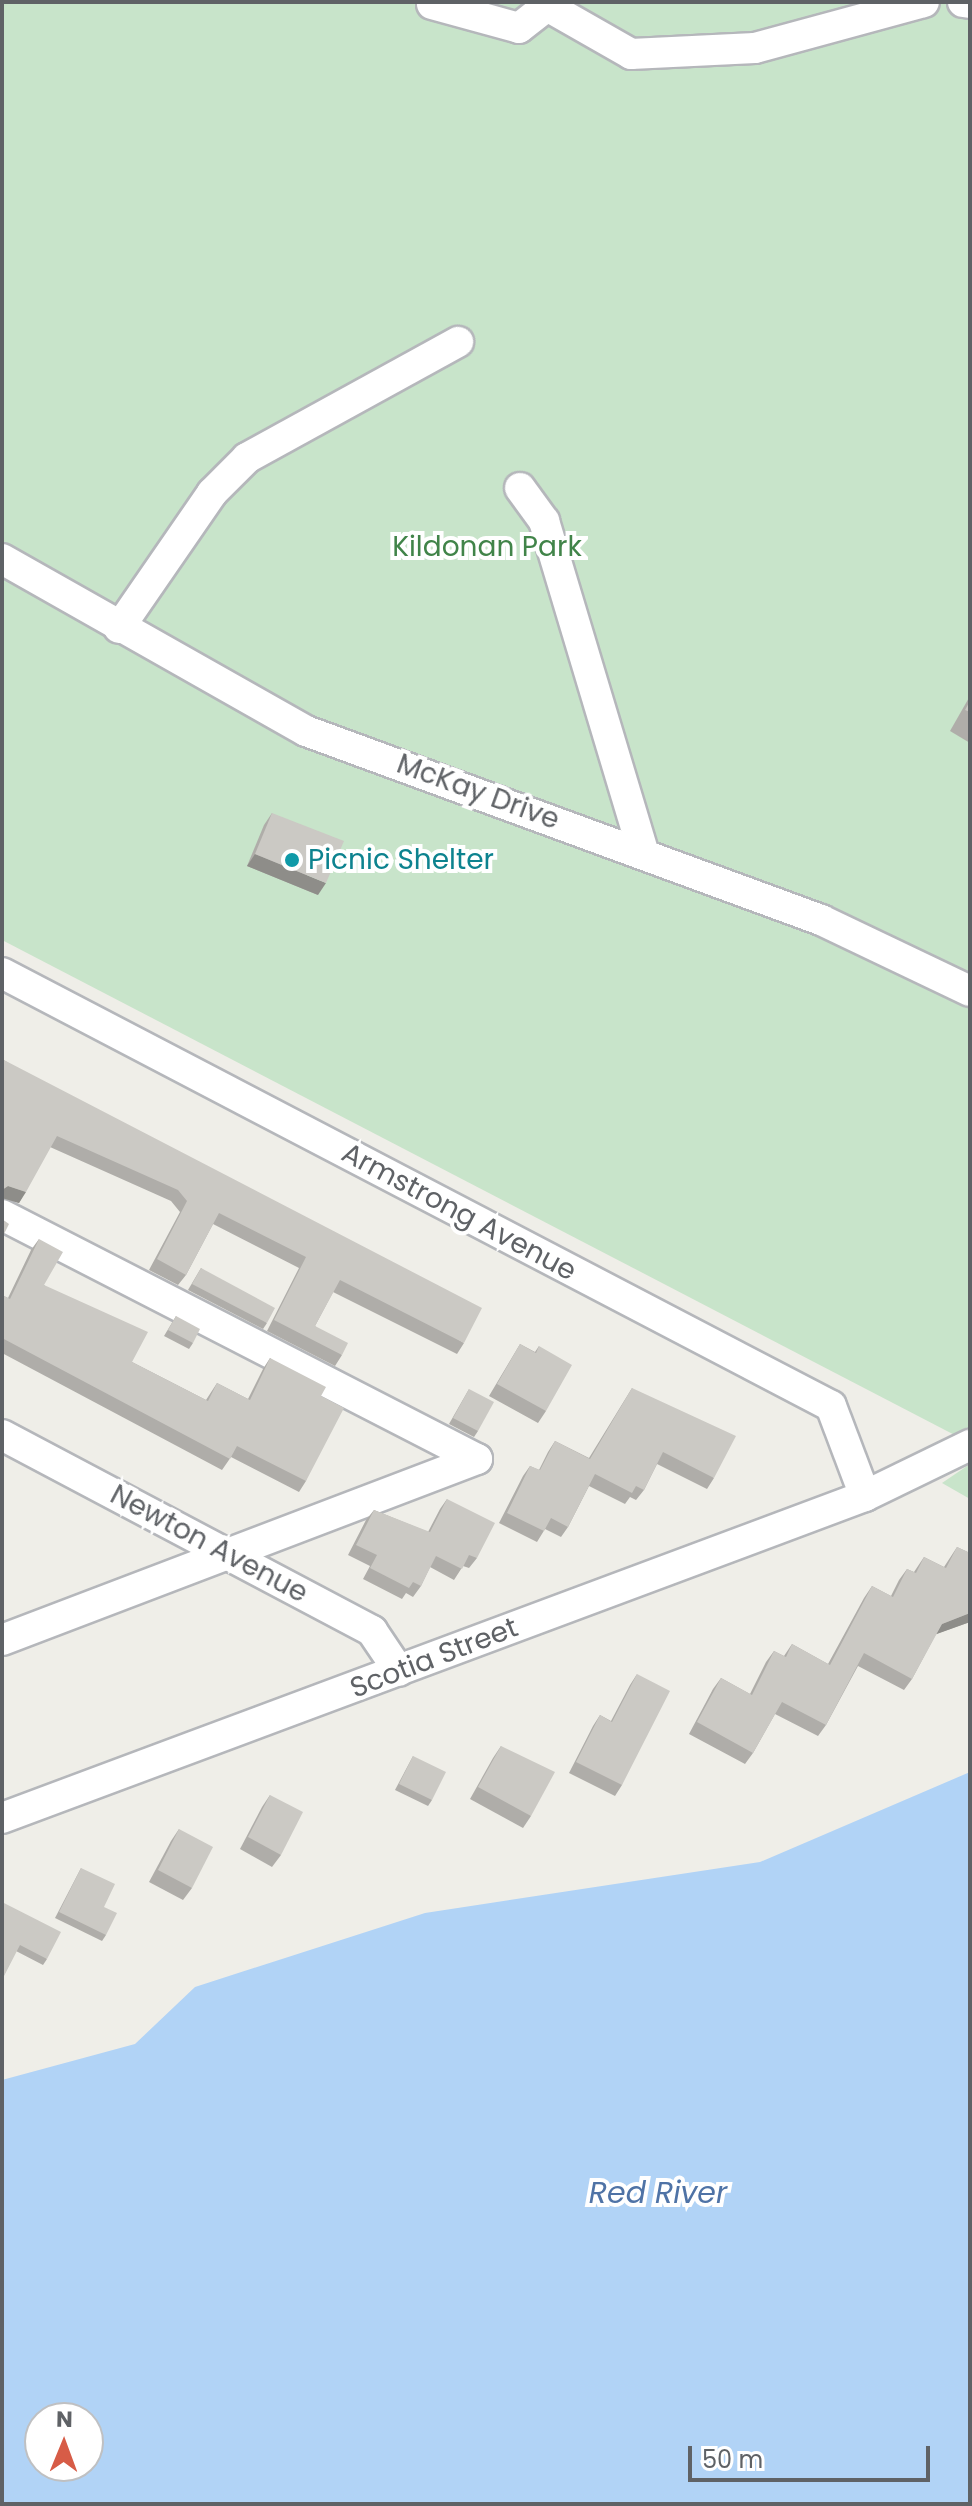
<!DOCTYPE html>
<html>
<head>
<meta charset="utf-8">
<style>
	body { margin:0 }
	#map { position:relative; width:972px; height:2506px; overflow:hidden; background:#efeee8; font-family:Poppins,sans-serif }
	div>[style] { position:absolute }
	.green>* { inset:0; background:#c8e4ca }
	.water>* { inset:0; background:#b1d3f6 }
	.roads { filter:drop-shadow(2px 0 #b5b7bb) drop-shadow(-2px 0 #b5b7bb) drop-shadow(0 2px #b5b7bb) drop-shadow(0 -2px #b5b7bb) }
	.minor>* { height:30px; margin:-15px; padding:0 15px; transform-origin:15px; border-radius:15px; background:#fff }
	.wall>* { inset:0; background:#afada9 }
	.shaded-wall>* { inset:0; background:#8e8d89 }
	.building>* { inset:0; background:#cbc9c4 }
	.dots>* { width:22px; height:22px; translate:-50% -50%; box-sizing:border-box; border:4px solid #fff; border-radius:50% }
	span { translate:-50% -50%; white-space:nowrap; text-align:center; line-height:1.15; -webkit-text-stroke:8px #fff; paint-order:stroke }
	.park-label { font-size:28px; color:#418449 }
	.street-label { font-size:28px; color:#5f6266 }
	.culture-label { font-size:28px; color:#0d838f }
	.left { translate:0 -50%; text-align:left }
	.water-label { font-size:30px; color:#4f73a6; font-style:italic }
	.frame { position:absolute; inset:0; border:4px solid #5f6266; pointer-events:none }
	.north { position:absolute; left:24px; top:2402px; width:80px; height:80px; box-sizing:border-box; background:#fff; border:2px solid #bfc0c2; border-radius:50%; rotate:1deg; font-size:22px; font-weight:700; line-height:32px; text-align:center; color:#5f6266 }
	.north::after { content:''; display:block; margin:auto; width:28px; height:36px; background:#d75c47; clip-path:polygon(50% 0,100% 100%,50% 72%,0 100%) }
	.scale { position:absolute; left:688px; top:2446px; width:242px; height:36px; box-sizing:border-box; border:4px solid #5f6266; border-top:0; padding-left:10px; font-size:24px; line-height:28px; white-space:nowrap; color:#5f6266; -webkit-text-stroke:6px #fff; paint-order:stroke }
</style>
</head>
<body>
<div id="map">
	<div class="green">
		<div style="clip-path:polygon(2px 2px,970px 2px,970px 1443px,2px 940px)"></div>
		<div style="clip-path:polygon(970px 1464px,970px 1499px,942px 1483px)"></div>
	</div>
	<div class="water">
		<div style="clip-path:polygon(evenodd,970px 1772px,970px 2504px,2px 2504px,2px 2080px,135px 2044px,195px 1987px,425px 1913px,760px 1862px,970px 1772px,40px 2418px,88px 2418px,88px 2466px,40px 2466px,40px 2418px)"></div>
	</div>
	<div class="roads">
		<div class="minor">
			<div style="left:540px;top:2px;width:105px;rotate:29.7deg"></div>
			<div style="left:631px;top:54px;width:124px;rotate:-2.8deg"></div>
			<div style="left:755px;top:48px;width:175px;rotate:-15.2deg"></div>
			<div style="left:963px;top:2px;width:7px;rotate:8deg"></div>
			<div style="left:432px;top:4px;width:90px;rotate:15.4deg"></div>
			<div style="left:519px;top:28px;width:33px;rotate:-38deg"></div>
			<div style="left:520px;top:488px;width:41px;rotate:54deg"></div>
			<div style="left:544px;top:521px;width:345px;rotate:73.3deg"></div>
			<div style="left:2px;top:559px;width:349px;rotate:29.5deg"></div>
			<div style="left:306px;top:731px;width:549px;rotate:20.15deg"></div>
			<div style="left:821px;top:920px;width:165px;rotate:25.5deg"></div>
			<div style="left:119px;top:628px;width:164px;rotate:-55.4deg"></div>
			<div style="left:212px;top:493px;width:49px;rotate:-45deg"></div>
			<div style="left:247px;top:458px;width:241px;rotate:-28.8deg"></div>
			<div style="left:2px;top:973px;width:935px;rotate:27.58deg"></div>
			<div style="left:831px;top:1406px;width:96px;rotate:69.3deg"></div>
			<div style="left:2px;top:1215px;width:534px;rotate:27.19deg"></div>
			<div style="left:477px;top:1459px;width:508px;rotate:159.14deg"></div>
			<div style="left:2px;top:1435px;width:419px;rotate:27.9deg"></div>
			<div style="left:372px;top:1631px;width:48px;rotate:56deg"></div>
			<div style="left:2px;top:1818px;width:921px;rotate:-20.46deg"></div>
			<div style="left:865px;top:1496px;width:117px;rotate:-25.9deg"></div>
		</div>
	</div>
	<div class="wall">
		<div style="clip-path:polygon(970px 696px,970px 743px,950px 731px)"></div>
		<div style="clip-path:polygon(272px 813px,318px 895px,247px 866px,264px 825px)"></div>
		<div style="clip-path:polygon(2px 1059px,464px 1343px,457px 1354px,333px 1292px,315px 1326px,342px 1355px,335px 1366px,267px 1331px,299px 1268px,213px 1224px,186px 1275px,178px 1285px,149px 1270px,180px 1212px,171px 1201px,50px 1147px,19px 1203px,2px 1198px)"></div>
		<div style="clip-path:polygon(39px 1239px,44px 1285px,132px 1362px,206px 1400px,217px 1383px,248px 1399px,263px 1369px,270px 1358px,321px 1396px,306px 1481px,299px 1492px,231px 1457px,222px 1470px,2px 1353px,2px 1295px,8px 1298px,31px 1250px)"></div>
		<div style="clip-path:polygon(201px 1268px,267px 1323px,263px 1329px,188px 1290px)"></div>
		<div style="clip-path:polygon(176px 1316px,193px 1343px,189px 1349px,164px 1336px)"></div>
		<div style="clip-path:polygon(520px 1344px,535px 1352px,539px 1346px,546px 1411px,538px 1423px,489px 1396px)"></div>
		<div style="clip-path:polygon(632px 1388px,714px 1478px,707px 1489px,657px 1464px,644px 1490px,636px 1500px,630px 1497px,625px 1504px,589px 1486px,568px 1527px,561px 1537px,545px 1529px,537px 1542px,499px 1523px,523px 1476px,530px 1466px,539px 1470px,548px 1452px,555px 1441px,589px 1458px)"></div>
		<div style="clip-path:polygon(469px 1389px,478px 1431px,474px 1437px,449px 1424px)"></div>
		<div style="clip-path:polygon(447px 1499px,477px 1558px,469px 1568px,463px 1566px,454px 1580px,430px 1567px,421px 1586px,413px 1597px,406px 1593px,402px 1599px,363px 1579px,370px 1566px,348px 1555px,366px 1520px,374px 1510px,428px 1532px,440px 1509px)"></div>
		<div style="clip-path:polygon(957px 1547px,970px 1553px,970px 1622px,936px 1634px,912px 1679px,904px 1690px,858px 1666px,826px 1725px,818px 1736px,775px 1714px,753px 1753px,745px 1764px,689px 1734px,713px 1689px,721px 1678px,750px 1694px,766px 1662px,774px 1651px,784px 1656px,792px 1644px,828px 1664px,864px 1598px,872px 1586px,891px 1596px,899px 1580px,907px 1569px,914px 1572px,924px 1557px,944px 1567px)"></div>
		<div style="clip-path:polygon(637px 1674px,622px 1785px,615px 1796px,569px 1773px,593px 1726px,600px 1715px,611px 1721px,630px 1685px)"></div>
		<div style="clip-path:polygon(501px 1746px,531px 1816px,523px 1828px,470px 1799px,493px 1758px)"></div>
		<div style="clip-path:polygon(413px 1756px,432px 1800px,428px 1806px,395px 1790px)"></div>
		<div style="clip-path:polygon(270px 1795px,281px 1855px,272px 1867px,240px 1849px,262px 1807px)"></div>
		<div style="clip-path:polygon(179px 1829px,192px 1888px,183px 1900px,149px 1882px,171px 1841px)"></div>
		<div style="clip-path:polygon(81px 1868px,104px 1907px,106px 1935px,102px 1941px,55px 1918px)"></div>
		<div style="clip-path:polygon(2px 1902px,47px 1959px,43px 1965px,16px 1951px,2px 1979px)"></div>
	</div>
	<div class="shaded-wall">
		<div style="clip-path:polygon(255px 854px,326px 883px,318px 895px,247px 866px)"></div>
		<div style="clip-path:polygon(8px 1186px,26px 1192px,19px 1203px,2px 1198px,2px 1190px)"></div>
		<div style="clip-path:polygon(970px 1613px,970px 1622px,934px 1635px,942px 1624px)"></div>
	</div>
	<div class="building">
		<div style="clip-path:polygon(970px 701px,970px 712px,965px 710px)"></div>
		<div style="clip-path:polygon(272px 813px,344px 841px,326px 883px,255px 854px)"></div>
		<div style="clip-path:polygon(2px 1059px,482px 1308px,464px 1343px,340px 1280px,315px 1326px,348px 1343px,342px 1355px,274px 1320px,306px 1257px,219px 1213px,186px 1275px,157px 1259px,187px 1201px,178px 1190px,57px 1136px,26px 1192px,8px 1186px,2px 1190px)"></div>
		<div style="clip-path:polygon(2px 1219px,9px 1224px,2px 1238px)"></div>
		<div style="clip-path:polygon(39px 1239px,63px 1252px,44px 1285px,148px 1332px,132px 1362px,208px 1401px,217px 1383px,250px 1400px,270px 1358px,326px 1387px,321px 1396px,344px 1408px,306px 1481px,237px 1446px,230px 1459px,2px 1338px,2px 1295px,10px 1299px)"></div>
		<div style="clip-path:polygon(201px 1268px,275px 1308px,267px 1323px,192px 1284px)"></div>
		<div style="clip-path:polygon(176px 1316px,200px 1329px,193px 1343px,168px 1330px)"></div>
		<div style="clip-path:polygon(520px 1344px,536px 1353px,539px 1346px,572px 1365px,546px 1411px,497px 1384px)"></div>
		<div style="clip-path:polygon(632px 1388px,736px 1436px,714px 1478px,663px 1452px,644px 1490px,636px 1486px,632px 1493px,595px 1474px,568px 1527px,551px 1518px,544px 1531px,507px 1513px,530px 1466px,540px 1470px,555px 1441px,590px 1459px)"></div>
		<div style="clip-path:polygon(469px 1389px,494px 1402px,478px 1431px,453px 1418px)"></div>
		<div style="clip-path:polygon(447px 1499px,495px 1523px,477px 1558px,469px 1555px,462px 1569px,436px 1556px,421px 1586px,413px 1582px,409px 1588px,370px 1568px,377px 1555px,356px 1545px,374px 1510px,430px 1532px)"></div>
		<div style="clip-path:polygon(957px 1547px,970px 1553px,970px 1613px,942px 1624px,912px 1679px,864px 1653px,826px 1725px,782px 1702px,753px 1753px,697px 1722px,721px 1678px,752px 1695px,774px 1651px,786px 1657px,792px 1644px,830px 1665px,872px 1586px,893px 1597px,907px 1569px,916px 1573px,924px 1557px,946px 1568px)"></div>
		<div style="clip-path:polygon(637px 1674px,670px 1691px,622px 1785px,576px 1762px,600px 1715px,612px 1722px)"></div>
		<div style="clip-path:polygon(501px 1746px,555px 1772px,531px 1816px,478px 1787px)"></div>
		<div style="clip-path:polygon(413px 1756px,446px 1772px,432px 1800px,399px 1784px)"></div>
		<div style="clip-path:polygon(270px 1795px,303px 1812px,281px 1855px,248px 1837px)"></div>
		<div style="clip-path:polygon(179px 1829px,213px 1847px,192px 1888px,158px 1870px)"></div>
		<div style="clip-path:polygon(81px 1868px,115px 1884px,104px 1907px,117px 1913px,106px 1935px,59px 1912px)"></div>
		<div style="clip-path:polygon(2px 1902px,61px 1932px,47px 1959px,20px 1945px,3px 1978px)"></div>
	</div>
	<div class="dots">
		<div style="left:292px;top:860px;background:#0f9aa8"></div>
	</div>
	<div class="park-label">
		<span style="left:487px;top:547px">Kildonan Park</span>
	</div>
	<div class="street-label">
		<span style="left:478px;top:792px;rotate:20deg">McKay Drive</span>
		<span style="left:459px;top:1212px;rotate:28deg">Armstrong Avenue</span>
		<span style="left:209px;top:1544px;rotate:28deg">Newton Avenue</span>
		<span style="left:434px;top:1658px;rotate:-21deg">Scotia Street</span>
	</div>
	<div class="culture-label">
		<span class="left" style="left:308px;top:860px">Picnic Shelter</span>
	</div>
	<div class="water-label">
		<span style="left:658px;top:2193px">Red River</span>
	</div>
	<div class="frame"></div>
	<div class="north">N</div>
	<div class="scale">50 m</div>
</div>
</body>
</html>
